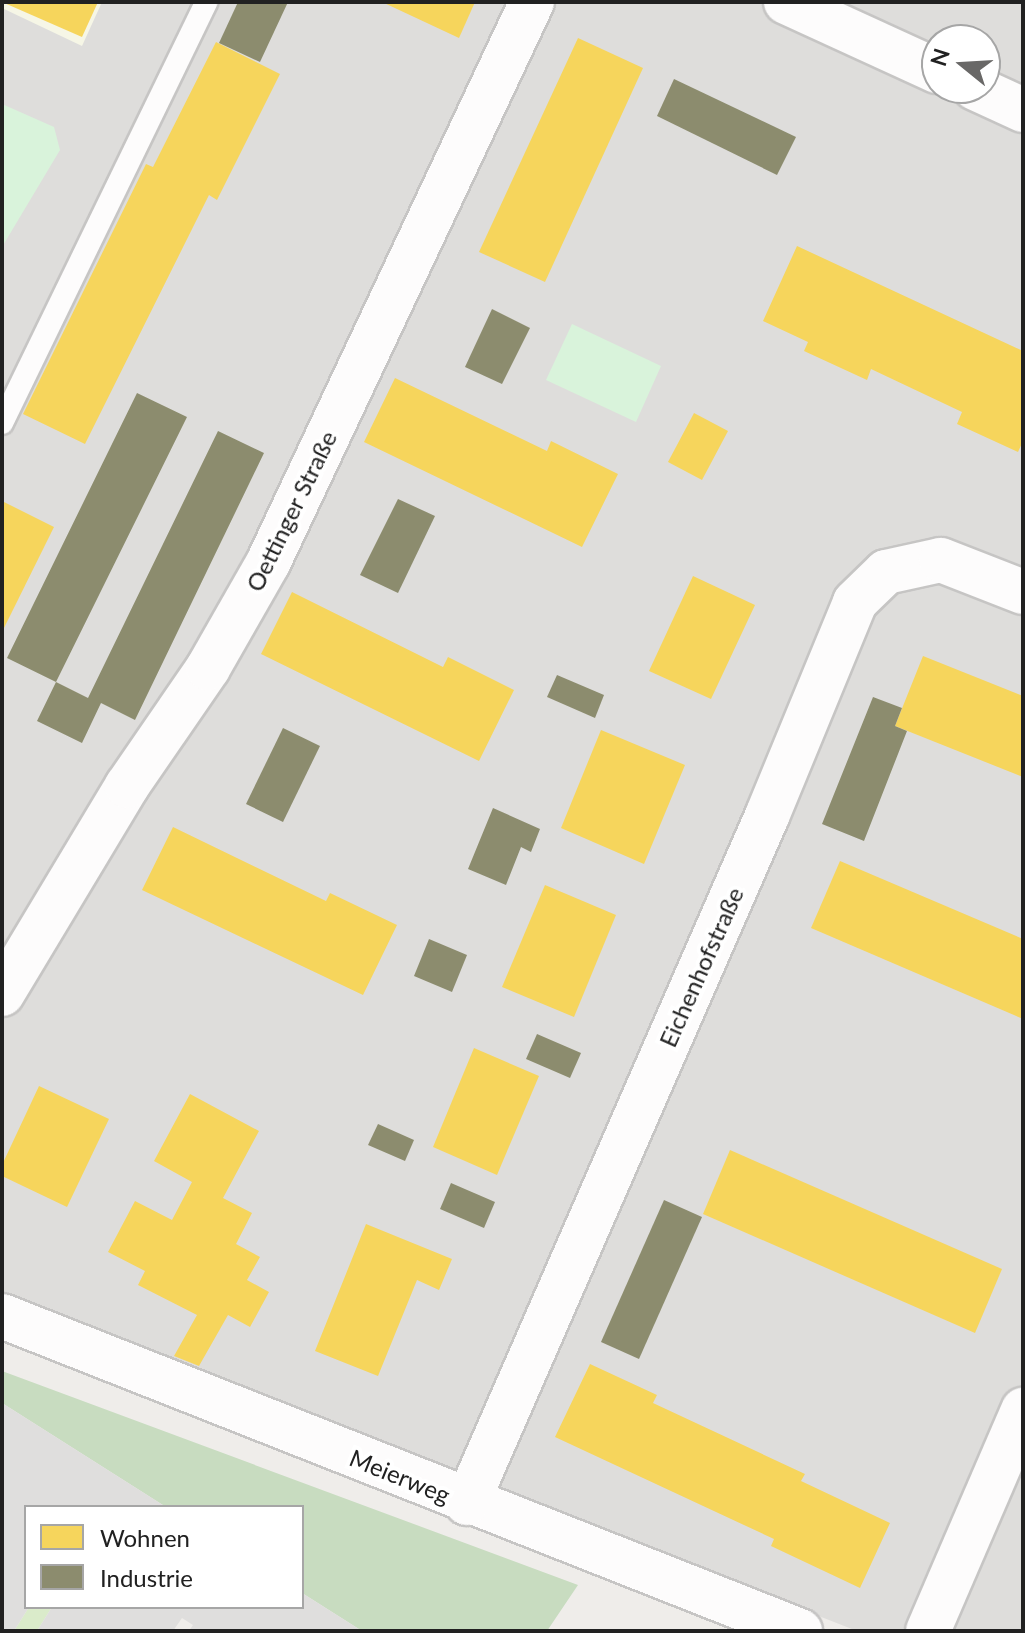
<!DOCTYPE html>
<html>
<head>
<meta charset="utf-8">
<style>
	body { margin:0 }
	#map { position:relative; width:1025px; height:1633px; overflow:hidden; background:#efedea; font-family:Lato,sans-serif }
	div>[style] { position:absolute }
	.residential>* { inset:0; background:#dedddb }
	.education>* { inset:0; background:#f6f6e6 }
	.grass>* { inset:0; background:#daebca }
	.forest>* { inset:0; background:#c8dcc0 }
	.park>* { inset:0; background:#d9f3db }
	.parking>* { inset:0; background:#dfdedd }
	.homes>* { inset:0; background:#f6d55c }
	.industry>* { inset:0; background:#8c8c6e }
	.roads { filter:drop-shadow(2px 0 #c6c5c4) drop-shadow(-2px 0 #c6c5c4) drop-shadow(0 2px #c6c5c4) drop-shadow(0 -2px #c6c5c4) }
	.lane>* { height:22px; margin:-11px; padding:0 11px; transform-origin:11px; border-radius:11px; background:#fdfcfc }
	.street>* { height:44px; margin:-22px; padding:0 22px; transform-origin:22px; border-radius:22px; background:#fdfcfc }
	span { translate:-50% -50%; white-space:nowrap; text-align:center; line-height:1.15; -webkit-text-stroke:8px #fff; paint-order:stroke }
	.street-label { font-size:24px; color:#212121 }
	.frame { position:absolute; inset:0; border:4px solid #212121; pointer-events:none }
	.legend { position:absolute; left:24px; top:1505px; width:280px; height:104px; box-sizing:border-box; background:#fff; border:2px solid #a6a6a6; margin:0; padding:10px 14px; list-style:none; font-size:24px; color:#212121 }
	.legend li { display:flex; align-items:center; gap:16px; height:40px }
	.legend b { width:40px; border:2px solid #a6a6a6 }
	.north { position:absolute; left:921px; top:24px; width:80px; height:80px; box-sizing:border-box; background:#fff; border:2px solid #a6a6a6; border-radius:50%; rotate:288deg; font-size:22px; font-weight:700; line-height:32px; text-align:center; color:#212121 }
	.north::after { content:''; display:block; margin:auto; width:28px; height:36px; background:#696867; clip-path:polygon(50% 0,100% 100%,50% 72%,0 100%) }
</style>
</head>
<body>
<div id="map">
	<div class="residential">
		<div style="clip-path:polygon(evenodd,2px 2px,1023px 2px,1023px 1631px,857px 1631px,2px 1296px,2px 2px,937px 40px,985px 40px,985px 88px,937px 88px,937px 40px)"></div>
	</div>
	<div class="education">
		<div style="clip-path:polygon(2px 2px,102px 2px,82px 46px,2px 8px)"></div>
	</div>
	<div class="grass">
		<div style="clip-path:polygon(29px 1607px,52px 1607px,37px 1631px,14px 1631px)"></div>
	</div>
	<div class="forest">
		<div style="clip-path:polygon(2px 1371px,578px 1585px,547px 1631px,362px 1631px,302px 1593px,302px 1507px,166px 1507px,2px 1403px)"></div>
	</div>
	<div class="park">
		<div style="clip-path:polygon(2px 104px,54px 127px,60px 150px,2px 247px)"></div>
		<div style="clip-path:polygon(572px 324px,661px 366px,636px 422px,546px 380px)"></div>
	</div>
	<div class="parking">
		<div style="clip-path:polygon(2px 1403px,166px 1507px,26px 1507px,29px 1607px,14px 1631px,2px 1631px)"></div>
		<div style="clip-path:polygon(302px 1593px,362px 1631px,189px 1631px,193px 1625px,182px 1618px,173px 1631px,37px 1631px,52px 1607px,302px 1607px)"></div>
	</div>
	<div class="homes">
		<div style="clip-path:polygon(2px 2px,98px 2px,82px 37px)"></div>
		<div style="clip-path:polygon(382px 2px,475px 2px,459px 38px)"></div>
		<div style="clip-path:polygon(578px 38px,643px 68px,545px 282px,479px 252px)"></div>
		<div style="clip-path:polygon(216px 42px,280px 74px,217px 200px,209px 195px,85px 444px,23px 414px,146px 164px,153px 167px)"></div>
		<div style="clip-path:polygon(797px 246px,1023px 351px,1023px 441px,1018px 452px,957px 424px,962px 412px,871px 369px,867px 380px,804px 351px,808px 342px,763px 321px)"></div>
		<div style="clip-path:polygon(395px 378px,547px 451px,551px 441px,618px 474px,582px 547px,364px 442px)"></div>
		<div style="clip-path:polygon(694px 413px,728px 431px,702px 480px,668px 462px)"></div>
		<div style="clip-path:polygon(2px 501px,54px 527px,2px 632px)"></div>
		<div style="clip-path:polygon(693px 576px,755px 605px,711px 699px,649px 671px)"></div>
		<div style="clip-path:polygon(292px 592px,443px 667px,448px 657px,514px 690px,479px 761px,261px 654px)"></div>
		<div style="clip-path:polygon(923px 656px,1023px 696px,1023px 777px,895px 726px)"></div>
		<div style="clip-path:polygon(601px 730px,685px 765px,644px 864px,561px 828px)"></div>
		<div style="clip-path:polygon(173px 827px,326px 901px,330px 893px,397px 925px,363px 995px,142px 890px)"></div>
		<div style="clip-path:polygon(840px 861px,1023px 939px,1023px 1019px,811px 928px)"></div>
		<div style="clip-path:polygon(545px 885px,616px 915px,574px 1017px,502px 987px)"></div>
		<div style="clip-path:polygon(474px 1048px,539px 1076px,497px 1175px,433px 1147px)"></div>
		<div style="clip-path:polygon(39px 1086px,109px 1119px,67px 1207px,2px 1176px,2px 1165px)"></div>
		<div style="clip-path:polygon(190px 1094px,259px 1131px,223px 1198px,252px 1213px,236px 1244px,260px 1257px,247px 1280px,269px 1292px,250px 1327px,228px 1315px,199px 1366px,174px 1356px,197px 1315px,138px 1285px,145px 1271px,108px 1252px,135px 1201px,172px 1220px,192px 1182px,154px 1161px)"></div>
		<div style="clip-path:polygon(730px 1150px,1002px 1269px,975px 1333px,703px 1214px)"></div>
		<div style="clip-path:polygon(366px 1224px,452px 1259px,439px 1290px,417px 1280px,378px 1376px,315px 1351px)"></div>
		<div style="clip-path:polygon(590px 1364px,657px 1395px,653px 1403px,805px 1474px,801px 1481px,890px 1523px,860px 1588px,771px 1546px,774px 1539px,555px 1437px)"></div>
	</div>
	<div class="industry">
		<div style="clip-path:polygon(238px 2px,288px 2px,260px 62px,219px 43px)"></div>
		<div style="clip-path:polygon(674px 79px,796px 137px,777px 175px,657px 116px)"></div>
		<div style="clip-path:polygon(492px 309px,530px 328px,502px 384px,465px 367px)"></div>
		<div style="clip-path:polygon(137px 393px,187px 417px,56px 682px,88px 698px,218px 431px,264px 453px,135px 720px,101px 703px,82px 743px,37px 721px,56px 682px,7px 658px)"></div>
		<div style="clip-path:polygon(398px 499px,435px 516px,398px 593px,360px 575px)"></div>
		<div style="clip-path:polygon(557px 675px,604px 695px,595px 718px,547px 697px)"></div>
		<div style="clip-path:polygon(873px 697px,902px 708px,895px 726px,907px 731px,864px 841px,822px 824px)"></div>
		<div style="clip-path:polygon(283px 728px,320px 746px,283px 822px,246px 804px)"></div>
		<div style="clip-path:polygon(493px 808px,540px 829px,531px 852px,521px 847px,506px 885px,468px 869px)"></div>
		<div style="clip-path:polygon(429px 939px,467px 955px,452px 992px,414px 976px)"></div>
		<div style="clip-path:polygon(537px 1034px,581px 1053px,570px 1078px,526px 1059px)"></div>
		<div style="clip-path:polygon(378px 1124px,414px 1140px,405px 1161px,368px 1145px)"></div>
		<div style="clip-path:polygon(451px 1183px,495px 1202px,484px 1228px,440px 1209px)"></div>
		<div style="clip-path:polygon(664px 1200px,702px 1217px,639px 1359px,601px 1342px)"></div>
	</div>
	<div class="roads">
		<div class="lane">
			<div style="left:2px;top:423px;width:468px;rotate:-64.1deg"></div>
		</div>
		<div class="street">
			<div style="left:786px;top:2px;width:166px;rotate:24.6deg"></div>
			<div style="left:975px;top:88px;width:53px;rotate:24.6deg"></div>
			<div style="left:2px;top:994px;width:243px;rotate:-59deg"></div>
			<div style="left:127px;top:786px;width:143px;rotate:-55.5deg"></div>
			<div style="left:208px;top:668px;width:121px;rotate:-60.3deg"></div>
			<div style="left:268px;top:563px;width:620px;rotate:-64.8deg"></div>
			<div style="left:2px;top:1316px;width:858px;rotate:21.54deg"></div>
			<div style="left:467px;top:1503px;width:750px;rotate:-66.41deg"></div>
			<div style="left:767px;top:816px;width:231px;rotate:-67.6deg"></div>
			<div style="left:855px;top:602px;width:43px;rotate:-44.1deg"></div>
			<div style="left:886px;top:572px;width:56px;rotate:-12.3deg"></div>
			<div style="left:941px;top:560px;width:88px;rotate:21.3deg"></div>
			<div style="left:928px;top:1631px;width:241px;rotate:-66.7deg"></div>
		</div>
	</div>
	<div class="street-label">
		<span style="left:291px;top:511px;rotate:-64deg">Oettinger Straße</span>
		<span style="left:701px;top:967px;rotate:-66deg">Eichenhofstraße</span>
		<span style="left:400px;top:1476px;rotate:22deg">Meierweg</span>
	</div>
	<div class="frame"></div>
	<ul class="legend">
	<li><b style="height:22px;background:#f6d55c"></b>Wohnen</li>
	<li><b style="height:22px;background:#8c8c6e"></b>Industrie</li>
	</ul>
	<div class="north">N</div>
</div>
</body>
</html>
